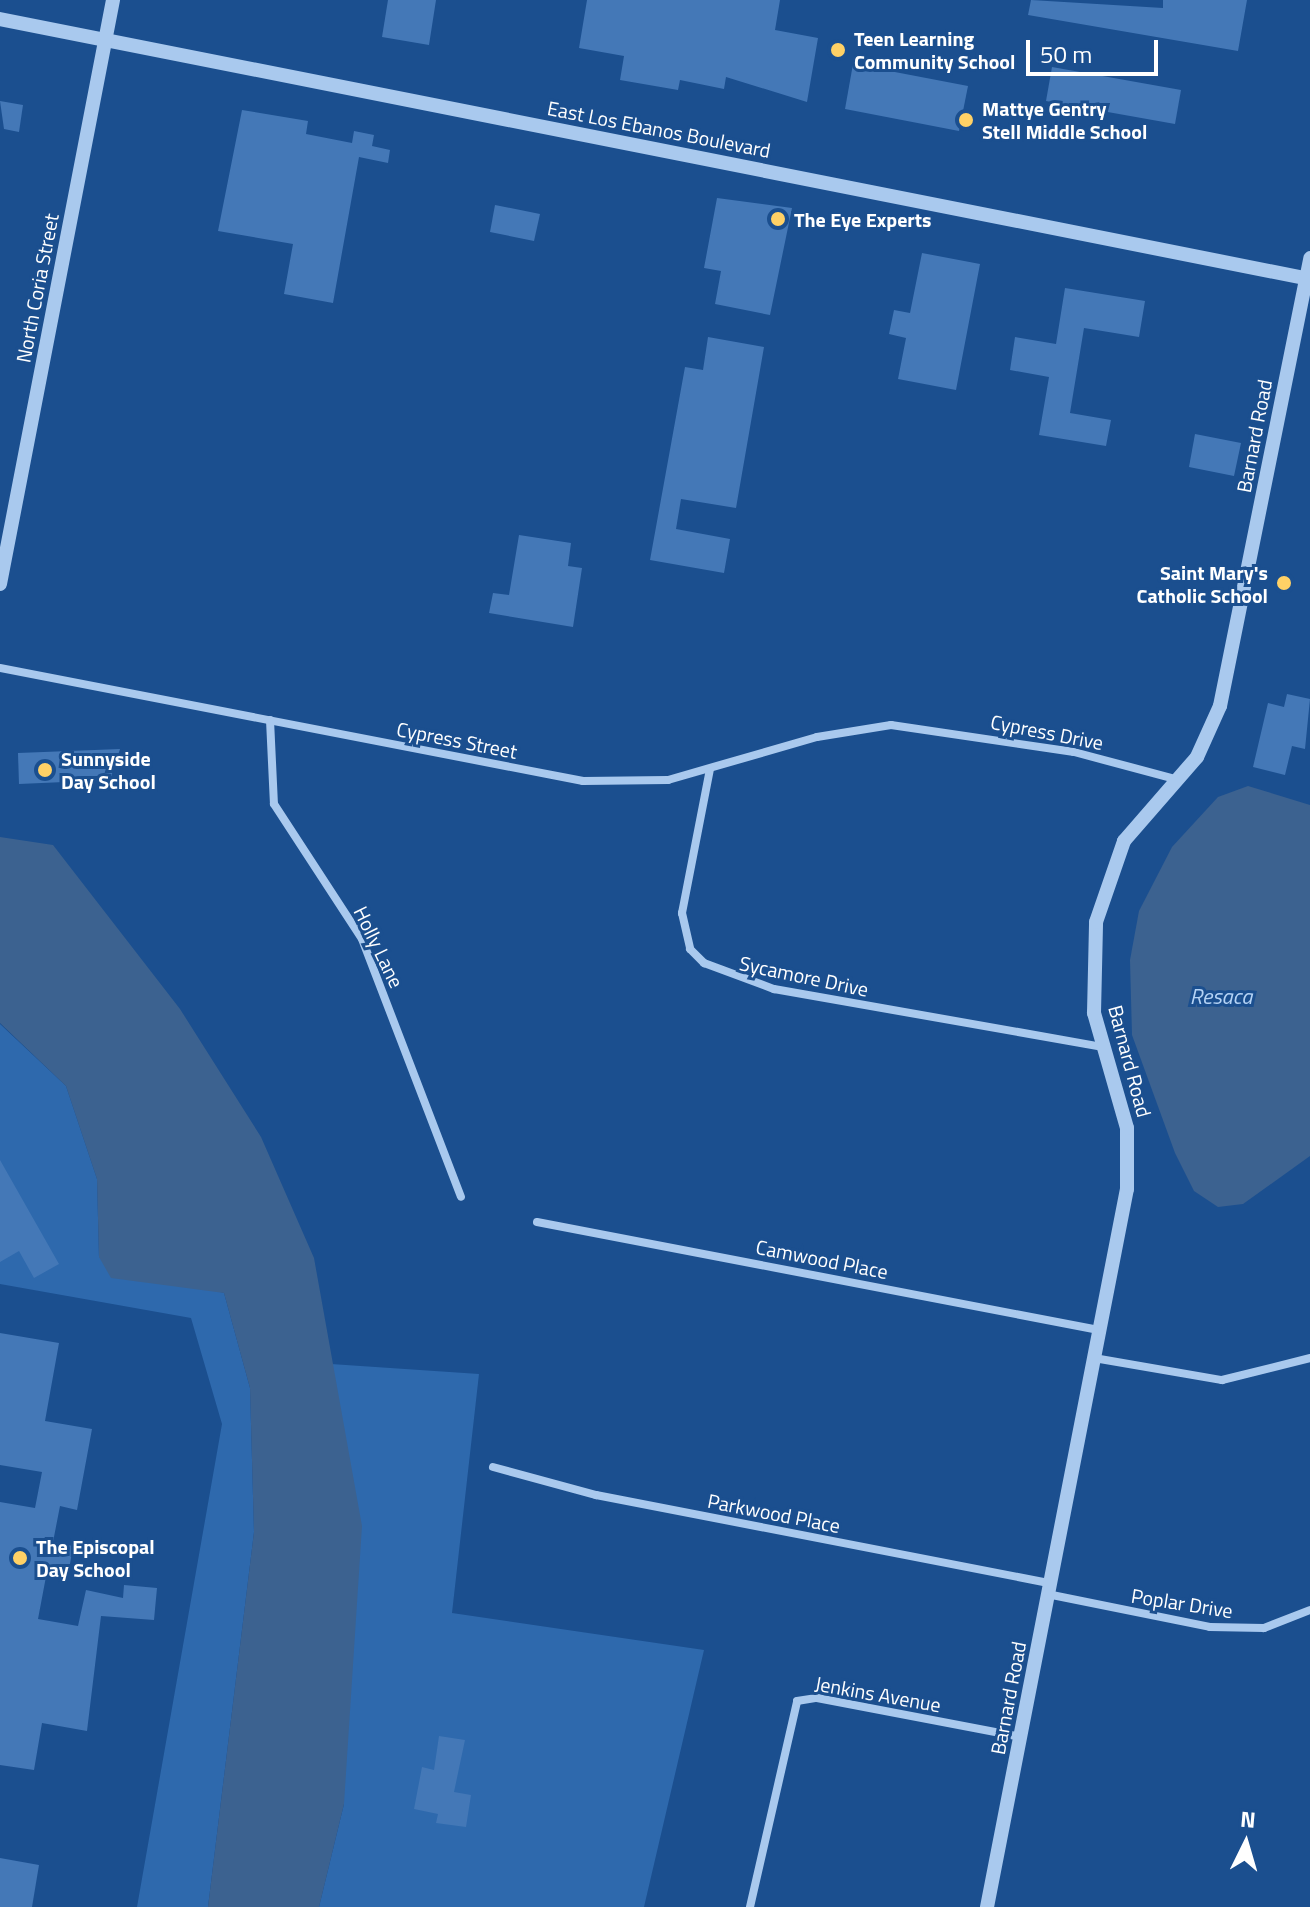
<!DOCTYPE html>
<html>
<head>
<meta charset="utf-8">
<style>
	body { margin:0 }
	#map { position:relative; width:1310px; height:1907px; overflow:hidden; background:#1b4f8f; font-family:"Titillium Web",sans-serif }
	div>[style] { position:absolute }
	.green>* { inset:0; background:#2e69ad }
	.water>* { inset:0; background:#3c6290 }
	.building>* { inset:0; background:#4478b7 }
	.minor>* { height:8px; margin:-4px; padding:0 4px; transform-origin:4px; border-radius:4px; background:#a9c9ee }
	.tertiary>* { height:14px; margin:-7px; padding:0 7px; transform-origin:7px; border-radius:7px; background:#a9c9ee }
	.dots>* { width:22px; height:22px; translate:-50% -50%; box-sizing:border-box; border:4px solid #1b4f8f; border-radius:50% }
	span { translate:-50% -50%; white-space:nowrap; text-align:center; line-height:1.15; -webkit-text-stroke:6px #1b4f8f; paint-order:stroke }
	.poi-label { font-size:20px; color:#fff; font-weight:700 }
	.left { translate:0 -50%; text-align:left }
	.right { translate:-100% -50%; text-align:right }
	.street-label { font-size:20px; color:#fff }
	.water-label { font-size:22px; color:#b5d3f5; font-style:italic }
	.north { position:absolute; left:1206px; top:1803px; width:80px; height:80px; -webkit-text-stroke:6px #1b4f8f; paint-order:stroke; rotate:5deg; font-size:22px; font-weight:700; line-height:32px; text-align:center; color:#fff }
	.north::after { content:''; display:block; margin:auto; width:28px; height:36px; background:#fff; clip-path:polygon(50% 0,100% 100%,50% 72%,0 100%) }
	.scale { position:absolute; left:1026px; top:40px; width:132px; height:36px; box-sizing:border-box; border:4px solid #fff; border-top:0; padding-left:10px; font-size:24px; line-height:28px; white-space:nowrap; color:#fff; -webkit-text-stroke:6px #1b4f8f; paint-order:stroke }
</style>
</head>
<body>
<div id="map">
	<div class="green">
		<div style="clip-path:polygon(0 1024px,66px 1086px,97px 1179px,99px 1257px,224px 1293px,250px 1388px,254px 1532px,208px 1907px,137px 1907px,222px 1424px,191px 1318px,0 1284px)"></div>
		<div style="clip-path:polygon(331px 1364px,479px 1374px,452px 1613px,704px 1650px,644px 1907px,319px 1907px,344px 1804px)"></div>
	</div>
	<div class="water">
		<div style="clip-path:polygon(1248px 786px,1310px 805px,1310px 1156px,1243px 1204px,1218px 1207px,1194px 1191px,1175px 1153px,1132px 1035px,1130px 960px,1139px 911px,1172px 847px,1218px 797px)"></div>
		<div style="clip-path:polygon(0 837px,53px 845px,180px 1009px,261px 1137px,314px 1258px,362px 1526px,344px 1804px,319px 1907px,208px 1907px,254px 1532px,250px 1388px,224px 1293px,111px 1278px,99px 1257px,97px 1179px,66px 1086px,0 1023px)"></div>
	</div>
	<div class="building">
		<div style="clip-path:polygon(388px 0,436px 0,429px 45px,382px 37px)"></div>
		<div style="clip-path:polygon(587px 0,780px 0,775px 30px,818px 38px,807px 102px,726px 77px,724px 89px,680px 80px,678px 90px,620px 80px,624px 56px,579px 48px)"></div>
		<div style="clip-path:polygon(1031px 0,1163px 8px,1163px 0,1247px 0,1238px 51px,1028px 15px)"></div>
		<div style="clip-path:polygon(853px 64px,968px 86px,959px 131px,845px 109px)"></div>
		<div style="clip-path:polygon(1052px 67px,1181px 90px,1175px 124px,1046px 101px)"></div>
		<div style="clip-path:polygon(0 101px,23px 105px,19px 132px,4px 129px)"></div>
		<div style="clip-path:polygon(242px 110px,308px 121px,306px 134px,352px 143px,354px 131px,374px 135px,372px 146px,390px 150px,388px 163px,359px 157px,333px 303px,284px 294px,293px 244px,218px 231px)"></div>
		<div style="clip-path:polygon(717px 198px,792px 208px,770px 315px,715px 304px,721px 271px,704px 268px)"></div>
		<div style="clip-path:polygon(495px 205px,540px 214px,534px 241px,490px 232px)"></div>
		<div style="clip-path:polygon(922px 253px,980px 264px,956px 390px,898px 379px,906px 338px,889px 334px,894px 310px,910px 313px)"></div>
		<div style="clip-path:polygon(1065px 288px,1145px 301px,1139px 337px,1084px 328px,1070px 413px,1111px 420px,1106px 446px,1039px 435px,1049px 377px,1010px 370px,1015px 337px,1056px 344px)"></div>
		<div style="clip-path:polygon(708px 337px,764px 347px,736px 508px,681px 499px,676px 529px,730px 539px,724px 573px,650px 560px,685px 367px,703px 370px)"></div>
		<div style="clip-path:polygon(1195px 434px,1241px 443px,1234px 476px,1189px 467px)"></div>
		<div style="clip-path:polygon(519px 535px,571px 543px,568px 566px,582px 568px,573px 627px,489px 613px,493px 593px,509px 595px)"></div>
		<div style="clip-path:polygon(1287px 694px,1310px 699px,1305px 749px,1292px 746px,1285px 775px,1253px 767px,1268px 703px,1284px 707px)"></div>
		<div style="clip-path:polygon(120px 749px,110px 780px,19px 784px,18px 753px)"></div>
		<div style="clip-path:polygon(0 1160px,59px 1264px,34px 1278px,19px 1251px,0 1262px)"></div>
		<div style="clip-path:polygon(0 1333px,59px 1343px,45px 1421px,92px 1429px,77px 1510px,60px 1506px,53px 1542px,73px 1546px,69px 1570px,48px 1566px,38px 1619px,78px 1626px,86px 1590px,123px 1598px,124px 1585px,157px 1588px,154px 1620px,101px 1616px,87px 1731px,42px 1723px,34px 1770px,0 1765px,0 1502px,35px 1508px,42px 1472px,0 1465px)"></div>
		<div style="clip-path:polygon(439px 1736px,465px 1740px,454px 1792px,471px 1795px,466px 1827px,436px 1823px,438px 1814px,414px 1809px,422px 1767px,434px 1770px)"></div>
		<div style="clip-path:polygon(0 1858px,39px 1865px,32px 1907px,0 1907px)"></div>
	</div>
	<div class="minor">
		<div style="left:0;top:668px;width:594px;rotate:10.97deg"></div>
		<div style="left:583px;top:781px;width:85px;rotate:-0.7deg"></div>
		<div style="left:668px;top:780px;width:155px;rotate:-16.1deg"></div>
		<div style="left:817px;top:737px;width:75px;rotate:-9.2deg"></div>
		<div style="left:891px;top:725px;width:185px;rotate:8.4deg"></div>
		<div style="left:1074px;top:752px;width:109px;rotate:14.9deg"></div>
		<div style="left:270px;top:720px;width:84px;rotate:87.3deg"></div>
		<div style="left:274px;top:804px;width:161px;rotate:56.9deg"></div>
		<div style="left:362px;top:939px;width:276px;rotate:69deg"></div>
		<div style="left:710px;top:769px;width:147px;rotate:101deg"></div>
		<div style="left:682px;top:913px;width:37px;rotate:77deg"></div>
		<div style="left:690px;top:949px;width:20px;rotate:45deg"></div>
		<div style="left:704px;top:963px;width:75px;rotate:20.4deg"></div>
		<div style="left:774px;top:989px;width:333px;rotate:10deg"></div>
		<div style="left:537px;top:1222px;width:572px;rotate:10.88deg"></div>
		<div style="left:1094px;top:1358px;width:130px;rotate:9.8deg"></div>
		<div style="left:1222px;top:1380px;width:91px;rotate:-14deg"></div>
		<div style="left:493px;top:1467px;width:107px;rotate:15.2deg"></div>
		<div style="left:596px;top:1495px;width:461px;rotate:11deg"></div>
		<div style="left:1047px;top:1594px;width:166px;rotate:11.4deg"></div>
		<div style="left:1210px;top:1627px;width:54px;rotate:1.1deg"></div>
		<div style="left:1264px;top:1628px;width:49px;rotate:-21.4deg"></div>
		<div style="left:750px;top:1907px;width:211px;rotate:-77.1deg"></div>
		<div style="left:797px;top:1701px;width:20px;rotate:-9deg"></div>
		<div style="left:817px;top:1698px;width:208px;rotate:10.8deg"></div>
	</div>
	<div class="tertiary">
		<div style="left:0;top:19px;width:1336px;rotate:11.23deg"></div>
		<div style="left:0;top:584px;width:595px;rotate:-79.05deg"></div>
		<div style="left:987px;top:1907px;width:732px;rotate:-78.97deg"></div>
		<div style="left:1127px;top:1189px;width:61px;rotate:-90deg"></div>
		<div style="left:1127px;top:1128px;width:120px;rotate:-106deg"></div>
		<div style="left:1094px;top:1013px;width:91px;rotate:-88.7deg"></div>
		<div style="left:1096px;top:922px;width:86px;rotate:-70.9deg"></div>
		<div style="left:1124px;top:841px;width:111px;rotate:-49deg"></div>
		<div style="left:1197px;top:757px;width:56px;rotate:-65.7deg"></div>
		<div style="left:1220px;top:706px;width:457px;rotate:-78.6deg"></div>
	</div>
	<div class="dots">
		<div style="left:838px;top:50px;background:#ffd166"></div>
		<div style="left:966px;top:120px;background:#ffd166"></div>
		<div style="left:778px;top:219px;background:#ffd166"></div>
		<div style="left:1284px;top:583px;background:#ffd166"></div>
		<div style="left:45px;top:770px;background:#ffd166"></div>
		<div style="left:20px;top:1558px;background:#ffd166"></div>
	</div>
	<div class="poi-label">
		<span class="left" style="left:854px;top:50px">Teen Learning<br>Community School</span>
		<span class="left" style="left:982px;top:120px">Mattye Gentry<br>Stell Middle School</span>
		<span class="left" style="left:794px;top:219px">The Eye Experts</span>
		<span class="right" style="left:1268px;top:584px">Saint Mary's<br>Catholic School</span>
		<span class="left" style="left:61px;top:770px">Sunnyside<br>Day School</span>
		<span class="left" style="left:36px;top:1558px">The Episcopal<br>Day School</span>
	</div>
	<div class="street-label">
		<span style="left:659px;top:129px;rotate:11deg">East Los Ebanos Boulevard</span>
		<span style="left:37px;top:288px;rotate:-79deg">North Coria Street</span>
		<span style="left:1254px;top:436px;rotate:-79deg">Barnard Road</span>
		<span style="left:1047px;top:732px;rotate:11deg">Cypress Drive</span>
		<span style="left:457px;top:740px;rotate:11deg">Cypress Street</span>
		<span style="left:379px;top:947px;rotate:64deg">Holly Lane</span>
		<span style="left:804px;top:976px;rotate:12deg">Sycamore Drive</span>
		<span style="left:1130px;top:1061px;rotate:75deg">Barnard Road</span>
		<span style="left:822px;top:1259px;rotate:11deg">Camwood Place</span>
		<span style="left:774px;top:1513px;rotate:11deg">Parkwood Place</span>
		<span style="left:1182px;top:1603px;rotate:9deg">Poplar Drive</span>
		<span style="left:878px;top:1694px;rotate:10deg">Jenkins Avenue</span>
		<span style="left:1008px;top:1698px;rotate:-79deg">Barnard Road</span>
	</div>
	<div class="water-label">
		<span style="left:1221px;top:997px">Resaca</span>
	</div>
	<div class="north">N</div>
	<div class="scale">50 m</div>
</div>
</body>
</html>
